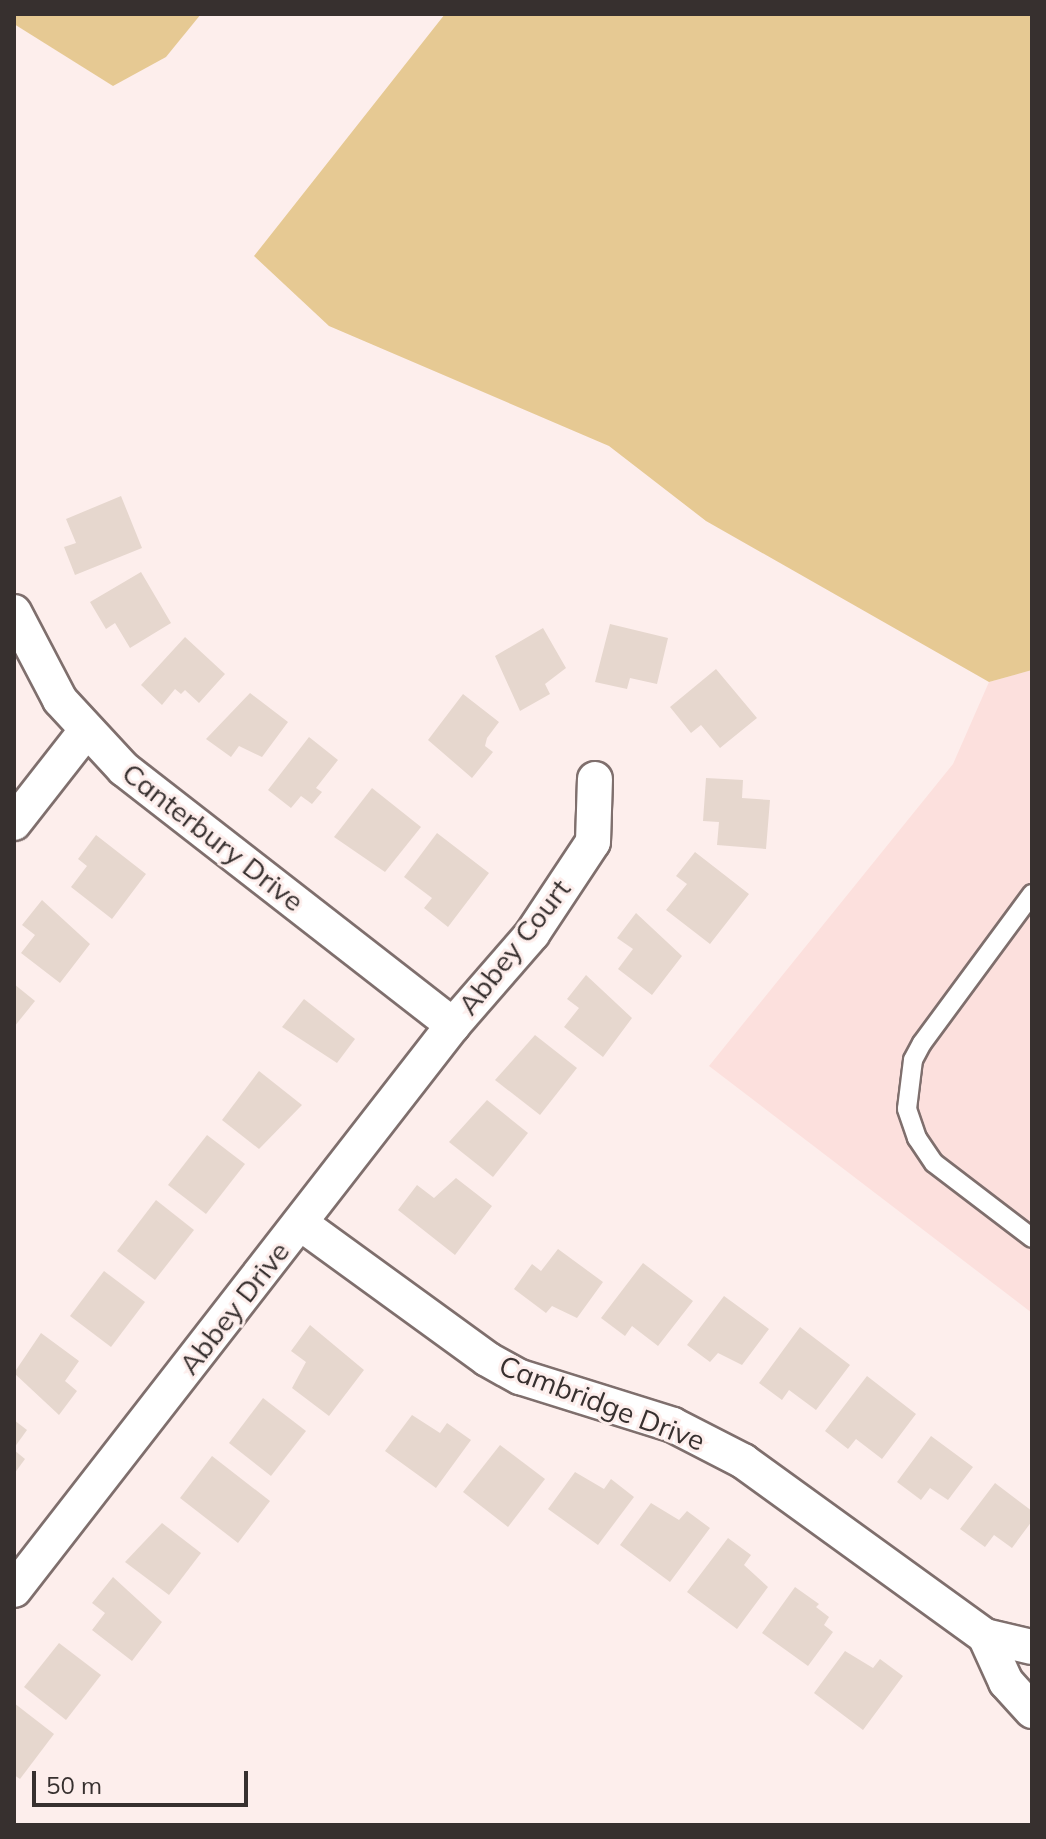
<!DOCTYPE html>
<html>
<head>
<meta charset="utf-8">
<style>
	body { margin:0 }
	#map { position:relative; width:1046px; height:1839px; overflow:hidden; background:#fdeeec; font-family:Mulish,sans-serif }
	div>[style] { position:absolute }
	.built>* { inset:0; background:#fce0dd }
	.green>* { inset:0; background:#e6c993 }
	.building>* { inset:0; background:#e6d7ce }
	.roads { filter:drop-shadow(2px 0 #7f6f6d) drop-shadow(-2px 0 #7f6f6d) drop-shadow(0 2px #7f6f6d) drop-shadow(0 -2px #7f6f6d) }
	.service>* { height:18px; margin:-9px; padding:0 9px; transform-origin:9px; border-radius:9px; background:#fff }
	.minor>* { height:34px; margin:-17px; padding:0 17px; transform-origin:17px; border-radius:17px; background:#fff }
	span { translate:-50% -50%; white-space:nowrap; text-align:center; line-height:1.15; -webkit-text-stroke:6px #fdeeec; paint-order:stroke }
	.street-label { font-size:28px; color:#37302f }
	.frame { position:absolute; inset:0; border:16px solid #37302f; pointer-events:none }
	.scale { position:absolute; left:32px; top:1771px; width:216px; height:36px; box-sizing:border-box; border:4px solid #37302f; border-top:0; padding-left:10px; font-size:24px; line-height:28px; white-space:nowrap; color:#37302f; -webkit-text-stroke:6px #fdeeec; paint-order:stroke }
</style>
</head>
<body>
<div id="map">
	<div class="built">
		<div style="clip-path:polygon(1032px 670px,1032px 1313px,709px 1066px,953px 764px,989px 682px)"></div>
	</div>
	<div class="green">
		<div style="clip-path:polygon(14px 14px,201px 14px,166px 57px,113px 86px,14px 24px)"></div>
		<div style="clip-path:polygon(445px 14px,1032px 14px,1032px 670px,989px 682px,706px 521px,609px 446px,329px 326px,254px 256px)"></div>
	</div>
	<div class="building">
		<div style="clip-path:polygon(121px 496px,142px 548px,75px 575px,64px 547px,76px 543px,66px 519px)"></div>
		<div style="clip-path:polygon(141px 572px,171px 623px,130px 648px,115px 623px,106px 629px,90px 602px)"></div>
		<div style="clip-path:polygon(610px 624px,668px 638px,657px 684px,630px 678px,627px 689px,595px 682px)"></div>
		<div style="clip-path:polygon(543px 628px,566px 668px,545px 684px,550px 694px,520px 711px,495px 656px)"></div>
		<div style="clip-path:polygon(185px 637px,225px 674px,199px 703px,185px 690px,181px 694px,175px 689px,162px 705px,141px 685px)"></div>
		<div style="clip-path:polygon(716px 669px,757px 718px,720px 748px,701px 725px,691px 733px,670px 707px)"></div>
		<div style="clip-path:polygon(250px 693px,288px 722px,262px 757px,239px 746px,231px 757px,206px 739px)"></div>
		<div style="clip-path:polygon(463px 694px,499px 722px,487px 738px,485px 746px,493px 752px,472px 778px,428px 740px)"></div>
		<div style="clip-path:polygon(309px 737px,338px 760px,316px 788px,322px 792px,312px 804px,301px 796px,291px 808px,268px 790px)"></div>
		<div style="clip-path:polygon(706px 778px,743px 780px,742px 798px,770px 800px,766px 849px,717px 845px,719px 822px,703px 821px)"></div>
		<div style="clip-path:polygon(372px 788px,421px 827px,385px 872px,334px 837px)"></div>
		<div style="clip-path:polygon(437px 833px,489px 873px,448px 927px,424px 908px,432px 898px,404px 877px)"></div>
		<div style="clip-path:polygon(96px 835px,146px 874px,112px 919px,71px 887px,87px 866px,78px 859px)"></div>
		<div style="clip-path:polygon(695px 852px,749px 894px,710px 944px,666px 910px,687px 884px,676px 876px)"></div>
		<div style="clip-path:polygon(42px 900px,90px 944px,60px 983px,21px 953px,35px 935px,22px 925px)"></div>
		<div style="clip-path:polygon(636px 913px,682px 956px,652px 995px,618px 969px,633px 949px,617px 938px)"></div>
		<div style="clip-path:polygon(586px 975px,632px 1018px,603px 1057px,564px 1027px,579px 1008px,567px 999px)"></div>
		<div style="clip-path:polygon(14px 984px,35px 1001px,14px 1027px)"></div>
		<div style="clip-path:polygon(304px 999px,355px 1039px,337px 1063px,282px 1027px)"></div>
		<div style="clip-path:polygon(535px 1035px,577px 1068px,540px 1115px,495px 1080px)"></div>
		<div style="clip-path:polygon(259px 1071px,302px 1105px,259px 1149px,222px 1120px)"></div>
		<div style="clip-path:polygon(487px 1100px,528px 1133px,493px 1177px,449px 1142px)"></div>
		<div style="clip-path:polygon(207px 1135px,245px 1164px,206px 1214px,168px 1185px)"></div>
		<div style="clip-path:polygon(456px 1178px,492px 1206px,455px 1255px,398px 1210px,417px 1185px,434px 1198px)"></div>
		<div style="clip-path:polygon(156px 1200px,194px 1230px,155px 1280px,117px 1251px)"></div>
		<div style="clip-path:polygon(558px 1249px,603px 1282px,577px 1318px,552px 1306px,546px 1313px,514px 1289px,532px 1264px,541px 1271px)"></div>
		<div style="clip-path:polygon(643px 1263px,693px 1301px,658px 1346px,632px 1326px,625px 1336px,601px 1318px)"></div>
		<div style="clip-path:polygon(104px 1271px,145px 1302px,111px 1347px,70px 1316px)"></div>
		<div style="clip-path:polygon(724px 1296px,769px 1329px,742px 1365px,718px 1353px,710px 1362px,687px 1345px)"></div>
		<div style="clip-path:polygon(310px 1325px,364px 1370px,329px 1416px,292px 1388px,306px 1362px,291px 1351px)"></div>
		<div style="clip-path:polygon(800px 1327px,850px 1365px,816px 1410px,789px 1390px,782px 1400px,759px 1383px)"></div>
		<div style="clip-path:polygon(41px 1333px,79px 1361px,65px 1381px,77px 1391px,59px 1415px,14px 1373px)"></div>
		<div style="clip-path:polygon(867px 1376px,916px 1414px,882px 1459px,856px 1439px,848px 1449px,825px 1431px)"></div>
		<div style="clip-path:polygon(263px 1398px,306px 1431px,271px 1476px,229px 1443px)"></div>
		<div style="clip-path:polygon(412px 1415px,440px 1433px,447px 1423px,471px 1440px,436px 1488px,385px 1451px)"></div>
		<div style="clip-path:polygon(14px 1420px,27px 1430px,14px 1448px)"></div>
		<div style="clip-path:polygon(931px 1436px,973px 1467px,948px 1500px,930px 1488px,921px 1500px,897px 1482px)"></div>
		<div style="clip-path:polygon(500px 1445px,545px 1479px,508px 1527px,463px 1492px)"></div>
		<div style="clip-path:polygon(14px 1450px,25px 1459px,14px 1474px)"></div>
		<div style="clip-path:polygon(212px 1456px,270px 1501px,238px 1543px,180px 1498px)"></div>
		<div style="clip-path:polygon(575px 1472px,604px 1489px,611px 1479px,634px 1497px,598px 1545px,548px 1509px)"></div>
		<div style="clip-path:polygon(995px 1483px,1032px 1511px,1032px 1521px,1012px 1548px,994px 1535px,985px 1547px,960px 1529px)"></div>
		<div style="clip-path:polygon(651px 1503px,679px 1520px,687px 1511px,710px 1528px,670px 1582px,620px 1545px)"></div>
		<div style="clip-path:polygon(162px 1523px,201px 1553px,169px 1595px,125px 1562px)"></div>
		<div style="clip-path:polygon(728px 1538px,751px 1555px,744px 1565px,768px 1587px,737px 1629px,687px 1592px)"></div>
		<div style="clip-path:polygon(113px 1577px,162px 1622px,132px 1661px,92px 1630px,105px 1613px,92px 1603px)"></div>
		<div style="clip-path:polygon(795px 1587px,819px 1604px,816px 1607px,829px 1617px,824px 1625px,833px 1632px,808px 1666px,762px 1633px)"></div>
		<div style="clip-path:polygon(59px 1643px,101px 1675px,66px 1720px,24px 1687px)"></div>
		<div style="clip-path:polygon(845px 1651px,873px 1668px,880px 1659px,903px 1676px,863px 1730px,814px 1693px)"></div>
		<div style="clip-path:polygon(14px 1703px,54px 1734px,20px 1779px,14px 1775px)"></div>
	</div>
	<div class="roads">
		<div class="service">
			<div style="left:1032px;top:894px;width:185px;rotate:126.4deg"></div>
			<div style="left:922px;top:1043px;width:19px;rotate:118deg"></div>
			<div style="left:913px;top:1060px;width:49px;rotate:97deg"></div>
			<div style="left:907px;top:1109px;width:31px;rotate:71deg"></div>
			<div style="left:917px;top:1138px;width:30px;rotate:56deg"></div>
			<div style="left:934px;top:1163px;width:123px;rotate:37.4deg"></div>
		</div>
		<div class="minor">
			<div style="left:14px;top:612px;width:99px;rotate:62.4deg"></div>
			<div style="left:60px;top:700px;width:94px;rotate:47.2deg"></div>
			<div style="left:124px;top:769px;width:417px;rotate:37.9deg"></div>
			<div style="left:14px;top:823px;width:115px;rotate:-52deg"></div>
			<div style="left:300px;top:1223px;width:231px;rotate:36deg"></div>
			<div style="left:487px;top:1359px;width:38px;rotate:29deg"></div>
			<div style="left:520px;top:1377px;width:160px;rotate:17.4deg"></div>
			<div style="left:673px;top:1425px;width:79px;rotate:27.2deg"></div>
			<div style="left:743px;top:1461px;width:299px;rotate:35.9deg"></div>
			<div style="left:985px;top:1636px;width:48px;rotate:13.2deg"></div>
			<div style="left:14px;top:1590px;width:716px;rotate:-52.15deg"></div>
			<div style="left:453px;top:1025px;width:121px;rotate:-49deg"></div>
			<div style="left:532px;top:934px;width:110px;rotate:-56.5deg"></div>
			<div style="left:593px;top:842px;width:63px;rotate:-88.2deg"></div>
			<div style="left:985px;top:1636px;width:51px;rotate:65.5deg"></div>
			<div style="left:1006px;top:1682px;width:39px;rotate:48deg"></div>
		</div>
	</div>
	<div class="street-label">
		<span style="left:213px;top:837px;rotate:38deg">Canterbury Drive</span>
		<span style="left:514px;top:947px;rotate:-52deg">Abbey Court</span>
		<span style="left:234px;top:1308px;rotate:-52deg">Abbey Drive</span>
		<span style="left:602px;top:1403px;rotate:21deg">Cambridge Drive</span>
	</div>
	<div class="frame"></div>
	<div class="scale">50 m</div>
</div>
</body>
</html>
